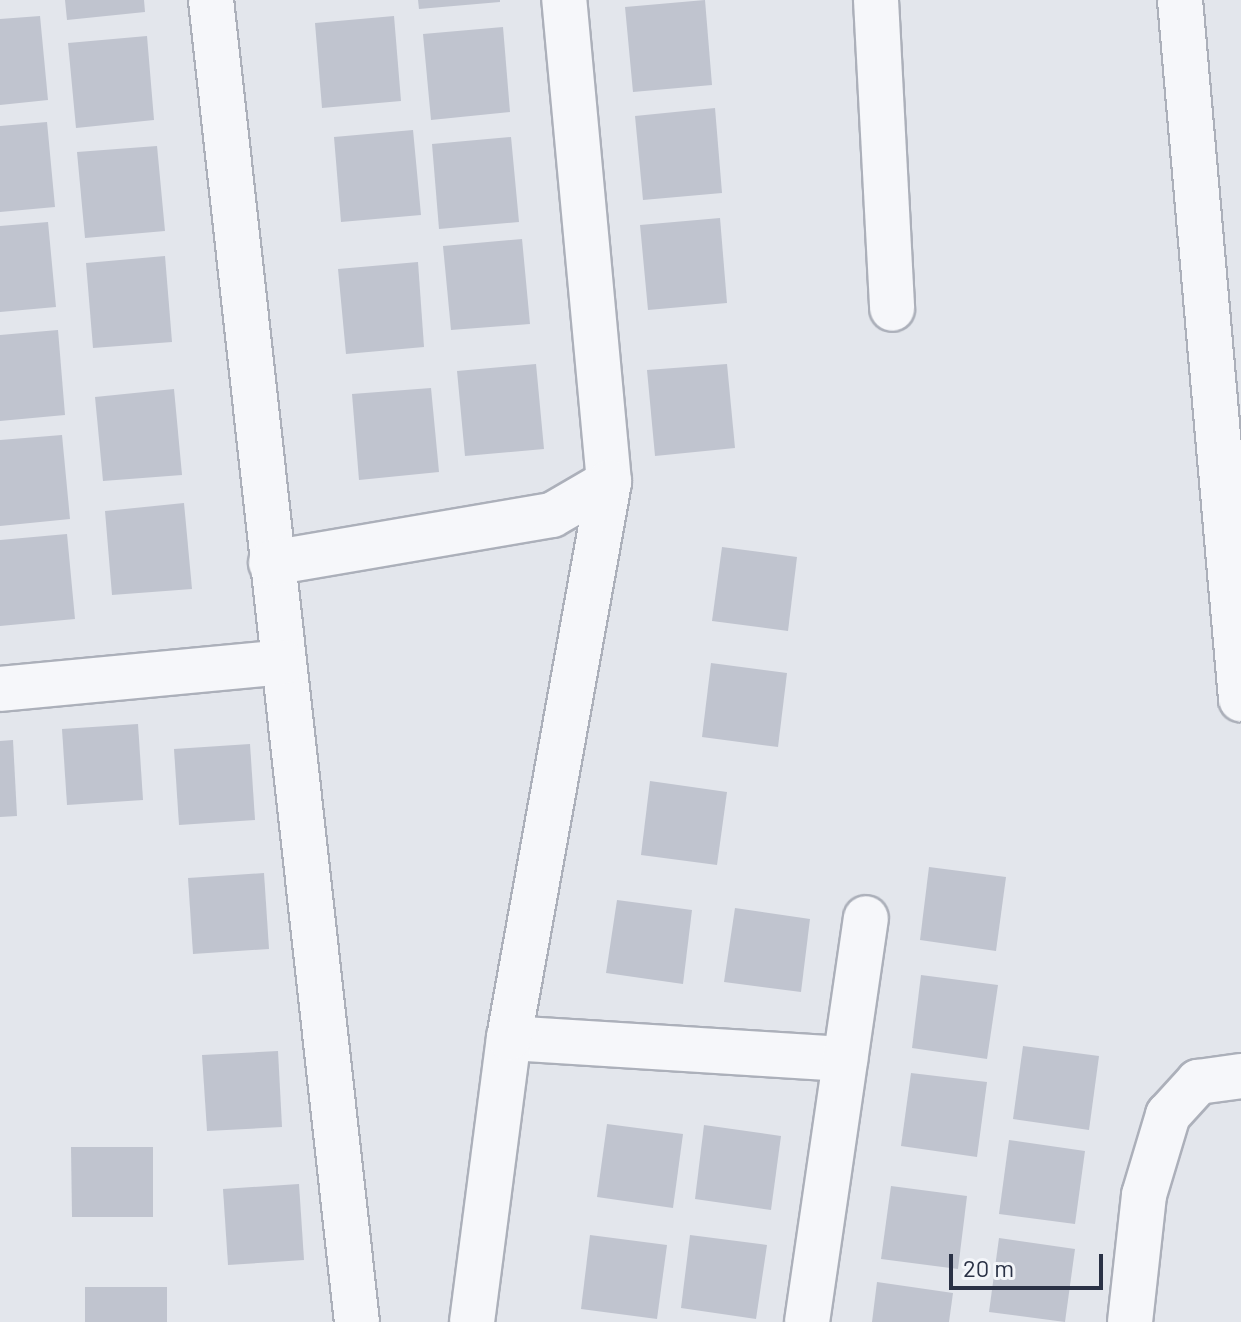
<!DOCTYPE html>
<html>
<head>
<meta charset="utf-8">
<style>
	body { margin:0 }
	#map { position:relative; width:1241px; height:1322px; overflow:hidden; background:#e3e6ec; font-family:Barlow,sans-serif }
	div>[style] { position:absolute }
	.building>* { inset:0; background:#c0c4cf }
	.roads { filter:drop-shadow(2px 0 #acb0ba) drop-shadow(-2px 0 #acb0ba) drop-shadow(0 2px #acb0ba) drop-shadow(0 -2px #acb0ba) }
	.street>* { height:44px; margin:-22px; padding:0 22px; transform-origin:22px; border-radius:22px; background:#f6f7fa }
	span { translate:-50% -50%; white-space:nowrap; text-align:center; line-height:1.15; -webkit-text-stroke:7px #f3f5f9; paint-order:stroke }
	.scale { position:absolute; left:949px; top:1254px; width:154px; height:36px; box-sizing:border-box; border:4px solid #2a3145; border-top:0; padding-left:10px; font-size:24px; line-height:28px; white-space:nowrap; color:#2a3145; -webkit-text-stroke:6px #f3f5f9; paint-order:stroke }
</style>
</head>
<body>
<div id="map">
	<div class="building">
		<div style="clip-path:polygon(65px 0,144px 0,145px 12px,67px 20px)"></div>
		<div style="clip-path:polygon(418px 0,500px 0,500px 2px,419px 9px)"></div>
		<div style="clip-path:polygon(705px 0,712px 85px,633px 92px,625px 7px)"></div>
		<div style="clip-path:polygon(40px 16px,48px 100px,0 105px,0 19px)"></div>
		<div style="clip-path:polygon(394px 16px,401px 101px,322px 108px,315px 23px)"></div>
		<div style="clip-path:polygon(503px 27px,510px 112px,431px 120px,423px 34px)"></div>
		<div style="clip-path:polygon(147px 36px,154px 120px,76px 128px,68px 43px)"></div>
		<div style="clip-path:polygon(715px 108px,722px 193px,643px 200px,635px 116px)"></div>
		<div style="clip-path:polygon(47px 122px,55px 207px,0 212px,0 126px)"></div>
		<div style="clip-path:polygon(413px 130px,421px 215px,341px 222px,334px 137px)"></div>
		<div style="clip-path:polygon(511px 137px,519px 222px,439px 229px,432px 144px)"></div>
		<div style="clip-path:polygon(157px 146px,165px 231px,85px 238px,77px 152px)"></div>
		<div style="clip-path:polygon(720px 218px,727px 303px,648px 310px,640px 225px)"></div>
		<div style="clip-path:polygon(48px 222px,56px 307px,0 312px,0 226px)"></div>
		<div style="clip-path:polygon(522px 239px,530px 324px,451px 330px,443px 246px)"></div>
		<div style="clip-path:polygon(165px 256px,172px 342px,93px 348px,86px 263px)"></div>
		<div style="clip-path:polygon(418px 262px,424px 347px,346px 354px,338px 269px)"></div>
		<div style="clip-path:polygon(58px 330px,65px 415px,0 421px,0 335px)"></div>
		<div style="clip-path:polygon(536px 364px,544px 449px,465px 456px,457px 371px)"></div>
		<div style="clip-path:polygon(727px 364px,735px 448px,655px 456px,647px 370px)"></div>
		<div style="clip-path:polygon(431px 388px,439px 472px,359px 480px,352px 394px)"></div>
		<div style="clip-path:polygon(174px 389px,182px 475px,103px 481px,95px 397px)"></div>
		<div style="clip-path:polygon(62px 435px,70px 519px,0 526px,0 440px)"></div>
		<div style="clip-path:polygon(184px 503px,192px 589px,112px 595px,105px 511px)"></div>
		<div style="clip-path:polygon(67px 534px,75px 619px,0 626px,0 540px)"></div>
		<div style="clip-path:polygon(722px 547px,797px 557px,788px 631px,712px 621px)"></div>
		<div style="clip-path:polygon(711px 663px,787px 673px,778px 747px,702px 737px)"></div>
		<div style="clip-path:polygon(138px 724px,143px 800px,67px 805px,62px 729px)"></div>
		<div style="clip-path:polygon(13px 740px,17px 816px,0 817px,0 741px)"></div>
		<div style="clip-path:polygon(250px 744px,255px 820px,179px 825px,174px 749px)"></div>
		<div style="clip-path:polygon(650px 781px,727px 792px,717px 865px,641px 855px)"></div>
		<div style="clip-path:polygon(929px 867px,1006px 877px,996px 951px,920px 940px)"></div>
		<div style="clip-path:polygon(264px 873px,269px 949px,193px 954px,188px 878px)"></div>
		<div style="clip-path:polygon(617px 900px,692px 910px,683px 984px,606px 973px)"></div>
		<div style="clip-path:polygon(735px 908px,810px 919px,801px 992px,724px 982px)"></div>
		<div style="clip-path:polygon(921px 975px,998px 985px,987px 1059px,912px 1048px)"></div>
		<div style="clip-path:polygon(1023px 1046px,1099px 1056px,1089px 1130px,1013px 1119px)"></div>
		<div style="clip-path:polygon(278px 1051px,282px 1127px,207px 1131px,202px 1055px)"></div>
		<div style="clip-path:polygon(911px 1073px,987px 1082px,977px 1157px,901px 1146px)"></div>
		<div style="clip-path:polygon(607px 1124px,683px 1134px,673px 1208px,597px 1197px)"></div>
		<div style="clip-path:polygon(704px 1125px,781px 1136px,771px 1210px,695px 1199px)"></div>
		<div style="clip-path:polygon(1009px 1140px,1085px 1151px,1075px 1224px,999px 1214px)"></div>
		<div style="clip-path:polygon(71px 1147px,153px 1147px,153px 1217px,72px 1217px)"></div>
		<div style="clip-path:polygon(299px 1184px,304px 1260px,228px 1265px,223px 1189px)"></div>
		<div style="clip-path:polygon(891px 1186px,967px 1196px,958px 1269px,881px 1259px)"></div>
		<div style="clip-path:polygon(590px 1235px,667px 1245px,657px 1319px,581px 1309px)"></div>
		<div style="clip-path:polygon(690px 1235px,767px 1245px,756px 1319px,681px 1308px)"></div>
		<div style="clip-path:polygon(999px 1238px,1075px 1249px,1065px 1322px,989px 1312px)"></div>
		<div style="clip-path:polygon(877px 1282px,953px 1293px,949px 1322px,872px 1322px)"></div>
		<div style="clip-path:polygon(85px 1287px,167px 1287px,167px 1322px,85px 1322px)"></div>
	</div>
	<div class="roads">
		<div class="street">
			<div style="left:211px;top:0;width:1330px;rotate:83.7deg"></div>
			<div style="left:876px;top:0;width:309px;rotate:87deg"></div>
			<div style="left:1180px;top:0;width:702px;rotate:85.01deg"></div>
			<div style="left:271px;top:563px;width:285px;rotate:-9.7deg"></div>
			<div style="left:552px;top:515px;width:66px;rotate:-30.1deg"></div>
			<div style="left:609px;top:482px;width:484px;rotate:-95.3deg"></div>
			<div style="left:0;top:689px;width:284px;rotate:-5.4deg"></div>
			<div style="left:509px;top:1038px;width:337px;rotate:3.6deg"></div>
			<div style="left:472px;top:1322px;width:286px;rotate:-82.6deg"></div>
			<div style="left:509px;top:1038px;width:565px;rotate:-79.8deg"></div>
			<div style="left:807px;top:1322px;width:408px;rotate:-81.7deg"></div>
			<div style="left:1130px;top:1322px;width:128px;rotate:-83.7deg"></div>
			<div style="left:1144px;top:1195px;width:84px;rotate:-73.3deg"></div>
			<div style="left:1168px;top:1115px;width:45px;rotate:-47.7deg"></div>
			<div style="left:1198px;top:1082px;width:43px;rotate:-7.9deg"></div>
		</div>
	</div>
	<div class="scale">20 m</div>
</div>
</body>
</html>
